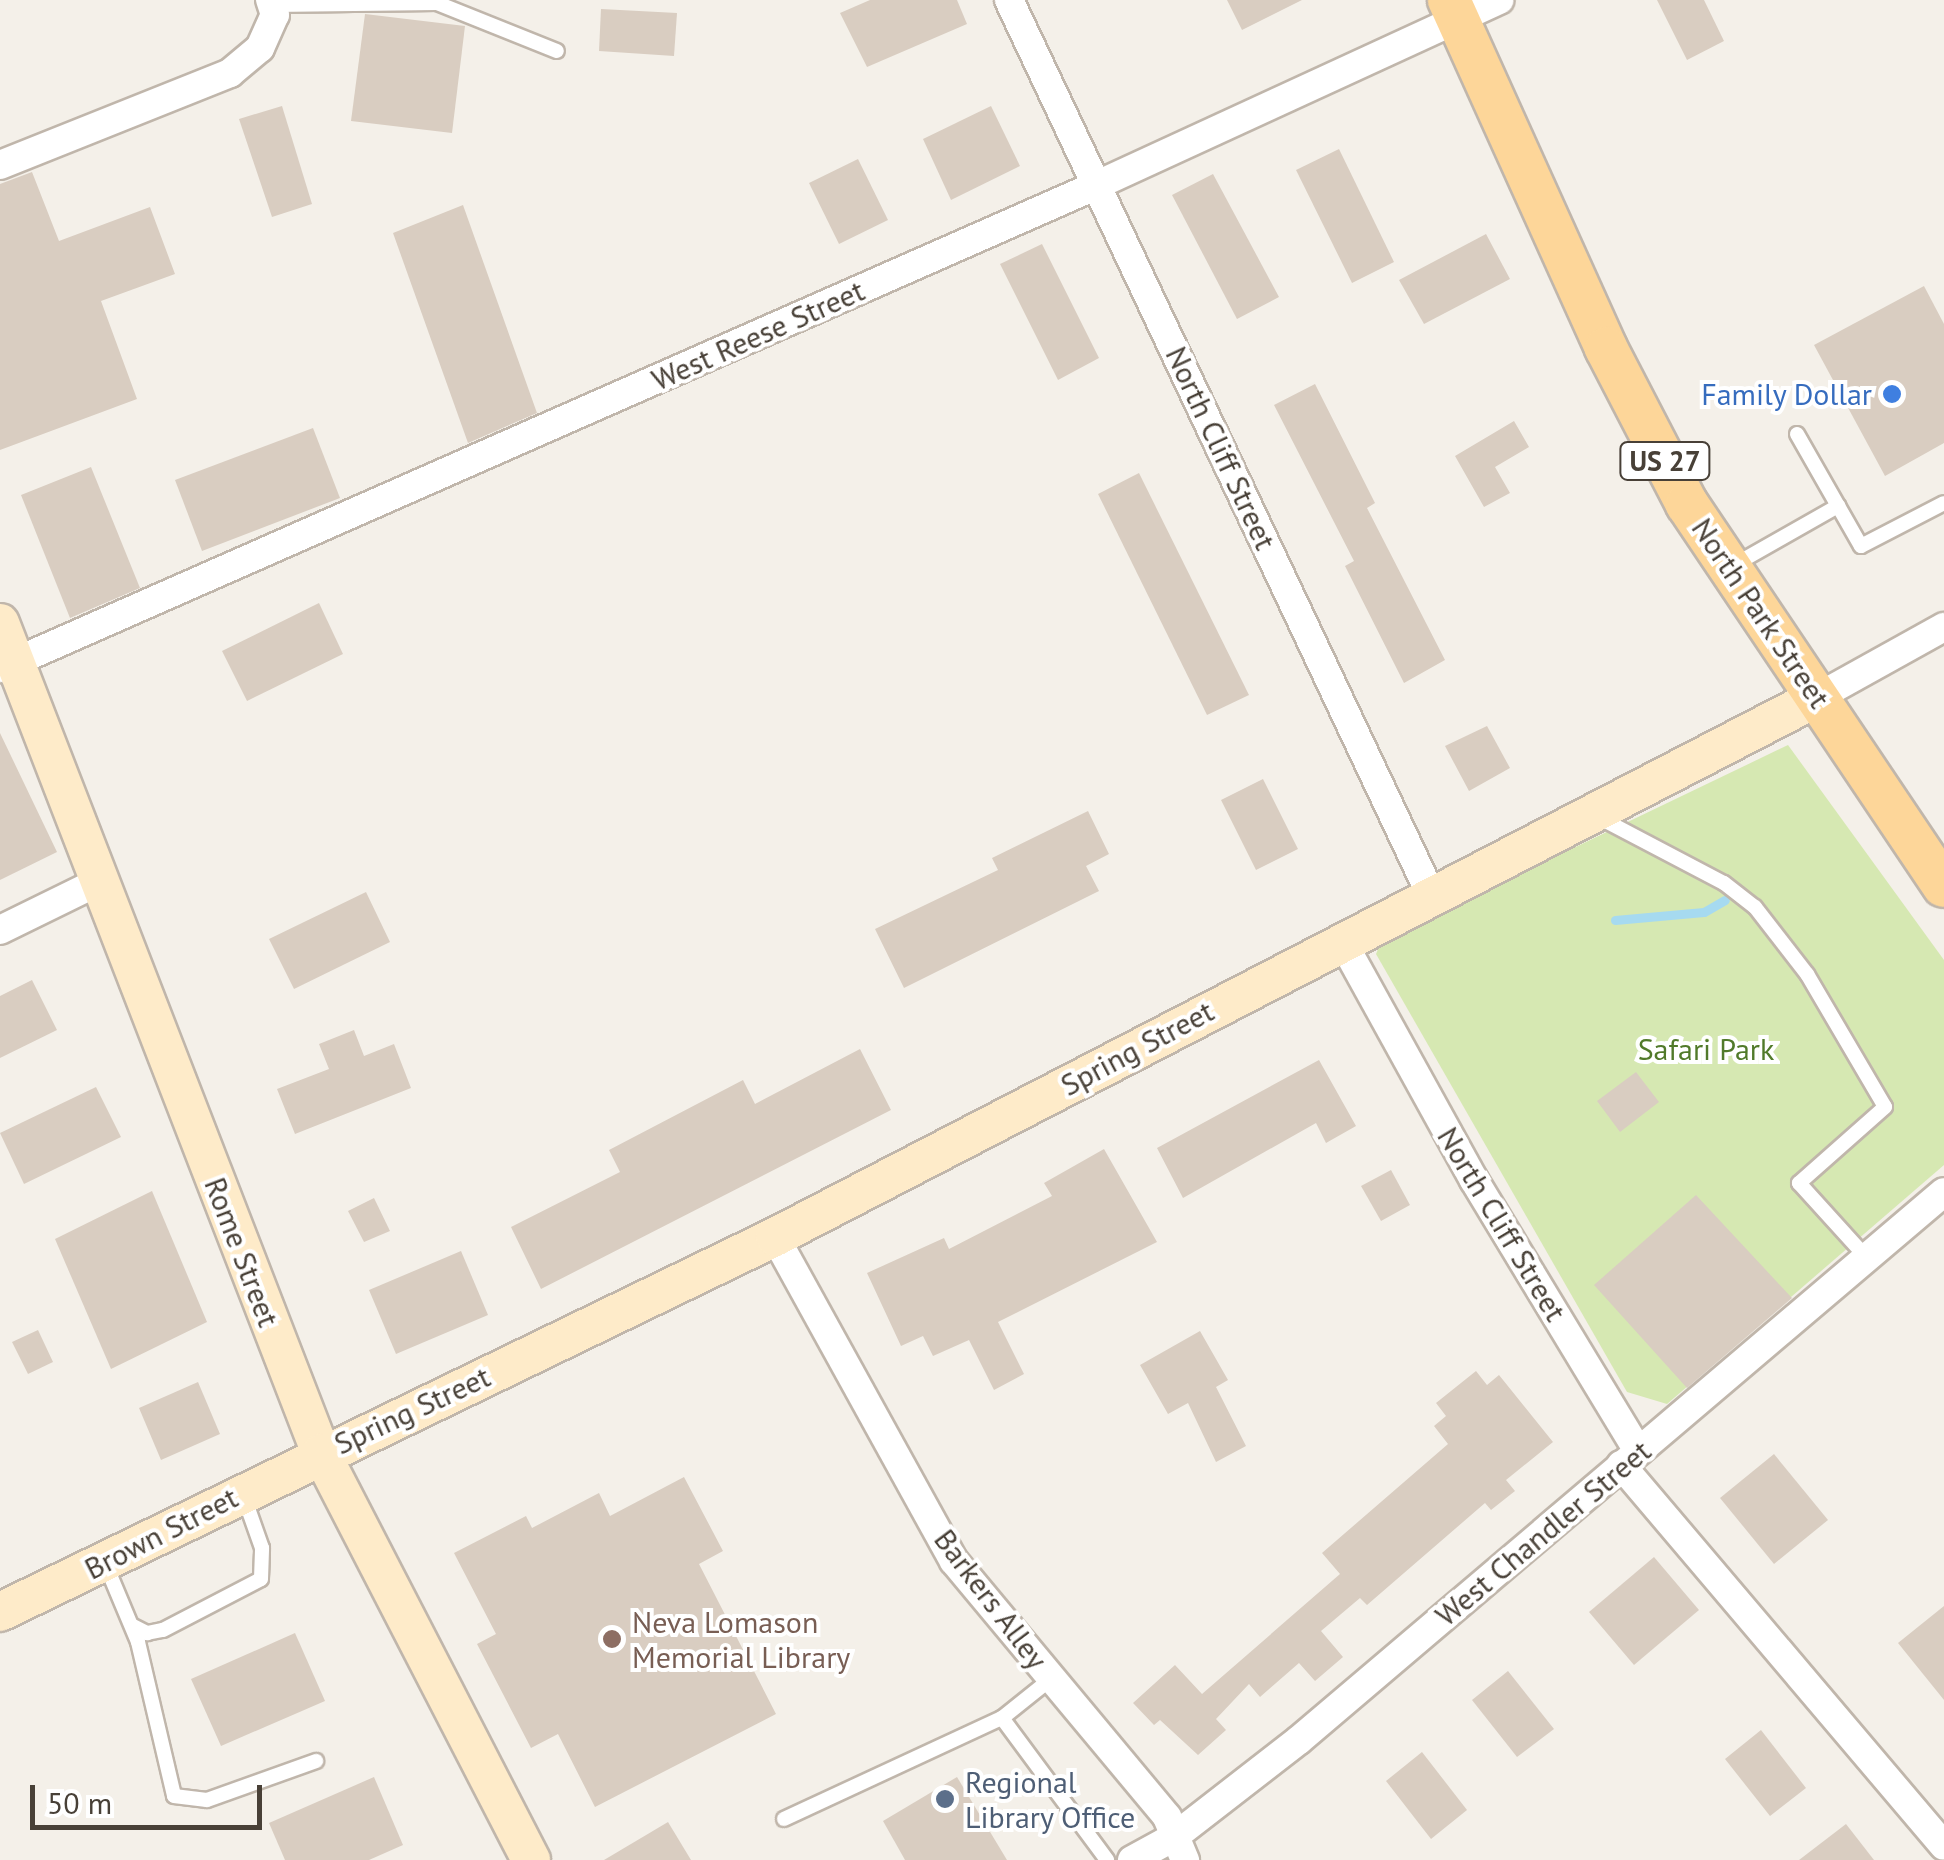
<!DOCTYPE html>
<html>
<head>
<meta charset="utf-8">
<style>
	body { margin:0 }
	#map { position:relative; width:1944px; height:1860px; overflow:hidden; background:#f4f0e9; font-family:"PT Sans",sans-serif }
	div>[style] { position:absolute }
	.green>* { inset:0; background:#d6e8b2 }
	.stream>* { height:9px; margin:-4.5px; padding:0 4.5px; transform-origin:4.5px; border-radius:4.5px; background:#a6daf0 }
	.building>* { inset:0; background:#d9cdc1 }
	.roads { filter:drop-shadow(2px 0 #c0b6ab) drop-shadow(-2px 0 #c0b6ab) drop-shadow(0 2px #c0b6ab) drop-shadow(0 -2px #c0b6ab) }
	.lane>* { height:14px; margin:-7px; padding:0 7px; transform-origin:7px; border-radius:7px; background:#fff }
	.street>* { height:28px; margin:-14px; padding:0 14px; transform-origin:14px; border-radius:14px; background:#fff }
	.secondary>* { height:38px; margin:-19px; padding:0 19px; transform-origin:19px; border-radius:19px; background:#feebc9 }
	.primary>* { height:42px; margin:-21px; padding:0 21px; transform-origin:21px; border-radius:21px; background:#fdd699 }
	.dots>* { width:28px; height:28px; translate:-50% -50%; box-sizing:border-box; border:5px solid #fff; border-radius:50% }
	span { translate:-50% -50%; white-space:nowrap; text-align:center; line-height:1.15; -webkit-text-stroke:8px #fff; paint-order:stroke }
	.shield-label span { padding:2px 8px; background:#fff; border:2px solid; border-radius:8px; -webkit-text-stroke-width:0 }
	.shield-label { font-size:28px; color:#484037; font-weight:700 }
	.street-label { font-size:30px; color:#484037 }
	.shop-label { font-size:30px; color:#366cbe }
	.right { translate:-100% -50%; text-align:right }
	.park-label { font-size:30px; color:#517a2a }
	.education-label { font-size:30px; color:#785e54 }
	.left { translate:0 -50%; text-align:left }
	.service-label { font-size:30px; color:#4e5e75 }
	.scale { position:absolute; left:30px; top:1785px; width:232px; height:45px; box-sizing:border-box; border:5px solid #484037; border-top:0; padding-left:12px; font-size:30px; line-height:35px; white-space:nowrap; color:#484037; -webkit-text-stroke:8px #fff; paint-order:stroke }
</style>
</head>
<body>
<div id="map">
	<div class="green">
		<div style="clip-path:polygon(1788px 745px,1944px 960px,1944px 1165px,1667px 1404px,1627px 1392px,1376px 954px,1382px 940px)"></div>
	</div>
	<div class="stream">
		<div style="left:1615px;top:920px;width:89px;rotate:-5.1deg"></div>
		<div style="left:1704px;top:912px;width:24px;rotate:-30deg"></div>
	</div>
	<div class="building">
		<div style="clip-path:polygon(870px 0,957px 0,967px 24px,867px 67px,840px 13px)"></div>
		<div style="clip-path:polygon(1227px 0,1302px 0,1242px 30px)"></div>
		<div style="clip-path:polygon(1657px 0,1704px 0,1724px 41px,1687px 60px)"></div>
		<div style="clip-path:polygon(601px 9px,677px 13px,674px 56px,599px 51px)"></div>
		<div style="clip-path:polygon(365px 14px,465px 26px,452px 133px,351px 121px)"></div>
		<div style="clip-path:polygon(282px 106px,312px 204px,272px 217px,239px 119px)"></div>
		<div style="clip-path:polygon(991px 106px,1020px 166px,951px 200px,923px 139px)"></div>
		<div style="clip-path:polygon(1339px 149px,1394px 262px,1352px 283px,1296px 170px)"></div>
		<div style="clip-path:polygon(858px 159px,888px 220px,839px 244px,809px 183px)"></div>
		<div style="clip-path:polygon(32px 172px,59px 241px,150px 207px,175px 274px,101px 301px,137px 399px,0 450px,0 184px)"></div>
		<div style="clip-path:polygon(1213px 174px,1279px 297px,1237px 319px,1172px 195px)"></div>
		<div style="clip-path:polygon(463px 205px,537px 413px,468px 443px,393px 233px)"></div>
		<div style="clip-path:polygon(1486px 234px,1510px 279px,1424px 324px,1399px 280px)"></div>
		<div style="clip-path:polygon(1042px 244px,1099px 358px,1058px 380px,1000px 264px)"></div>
		<div style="clip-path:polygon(1924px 286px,1944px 324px,1944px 443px,1885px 476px,1814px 345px)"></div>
		<div style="clip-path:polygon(1315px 384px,1375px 503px,1367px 508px,1445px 660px,1404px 683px,1345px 566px,1354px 561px,1274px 405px)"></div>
		<div style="clip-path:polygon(1514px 421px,1529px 447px,1495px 467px,1510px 493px,1484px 507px,1455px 456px)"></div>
		<div style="clip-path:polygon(313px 428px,340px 498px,202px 551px,175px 480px)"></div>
		<div style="clip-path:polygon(91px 467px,140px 588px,70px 618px,21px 495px)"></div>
		<div style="clip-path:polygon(1139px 473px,1249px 695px,1207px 715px,1098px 494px)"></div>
		<div style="clip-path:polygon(319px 603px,343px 654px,247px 701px,222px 651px)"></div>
		<div style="clip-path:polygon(1487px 726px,1510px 768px,1469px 791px,1445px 746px)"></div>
		<div style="clip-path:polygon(0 733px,57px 852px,0 880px)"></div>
		<div style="clip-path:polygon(1263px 779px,1298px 849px,1256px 870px,1221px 800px)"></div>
		<div style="clip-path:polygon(1088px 811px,1109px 854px,1086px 866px,1099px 891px,904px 988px,875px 929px,998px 870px,992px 858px)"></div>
		<div style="clip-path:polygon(366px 892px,390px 942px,294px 989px,269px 939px)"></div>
		<div style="clip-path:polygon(32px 980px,57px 1030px,0 1058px,0 996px)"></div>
		<div style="clip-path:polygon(354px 1030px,364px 1056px,394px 1044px,411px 1088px,295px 1134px,277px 1089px,329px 1069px,319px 1044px)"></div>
		<div style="clip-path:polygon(860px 1049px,891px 1110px,541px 1289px,511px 1227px,620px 1172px,609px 1150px,743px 1080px,755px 1104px)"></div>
		<div style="clip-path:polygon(1319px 1060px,1356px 1126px,1326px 1143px,1316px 1123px,1183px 1198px,1157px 1148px)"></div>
		<div style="clip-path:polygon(1636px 1072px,1659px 1102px,1620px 1132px,1597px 1101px)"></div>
		<div style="clip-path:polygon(96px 1087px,121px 1137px,24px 1184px,0 1133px)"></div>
		<div style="clip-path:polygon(1104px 1149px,1157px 1242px,998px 1322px,1024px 1374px,994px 1390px,969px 1340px,933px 1356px,923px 1336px,901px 1346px,867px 1273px,944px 1238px,949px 1249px,1052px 1196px,1044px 1183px)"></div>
		<div style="clip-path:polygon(1391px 1170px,1410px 1205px,1381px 1221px,1361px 1186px)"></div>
		<div style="clip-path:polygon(152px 1191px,207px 1322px,111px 1369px,55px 1239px)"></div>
		<div style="clip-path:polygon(1696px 1195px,1792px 1298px,1687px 1388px,1594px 1285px)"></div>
		<div style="clip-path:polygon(374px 1198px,390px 1231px,364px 1242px,348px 1211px)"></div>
		<div style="clip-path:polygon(461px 1251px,488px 1315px,396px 1354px,369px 1290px)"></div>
		<div style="clip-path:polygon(38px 1330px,53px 1362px,28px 1374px,12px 1342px)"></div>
		<div style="clip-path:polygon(1200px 1331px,1228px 1380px,1216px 1387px,1246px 1446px,1216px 1462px,1188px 1403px,1168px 1414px,1140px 1365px)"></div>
		<div style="clip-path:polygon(1476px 1371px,1487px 1385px,1499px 1375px,1553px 1442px,1506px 1480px,1515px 1491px,1491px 1510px,1485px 1503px,1367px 1605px,1360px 1598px,1321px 1631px,1343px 1657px,1315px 1681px,1299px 1663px,1260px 1697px,1249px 1684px,1216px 1719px,1226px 1730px,1198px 1755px,1160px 1720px,1154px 1725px,1133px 1703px,1175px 1665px,1202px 1694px,1340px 1574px,1322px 1553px,1448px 1444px,1434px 1426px,1446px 1416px,1436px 1403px)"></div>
		<div style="clip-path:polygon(198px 1382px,220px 1434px,161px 1460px,139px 1408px)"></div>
		<div style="clip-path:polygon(1774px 1454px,1828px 1520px,1774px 1564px,1720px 1498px)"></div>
		<div style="clip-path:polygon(684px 1477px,723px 1551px,699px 1564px,776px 1714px,595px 1807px,558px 1734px,531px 1748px,477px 1644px,496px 1634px,454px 1553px,526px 1516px,532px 1528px,599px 1493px,610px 1516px)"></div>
		<div style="clip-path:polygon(1654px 1557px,1699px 1610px,1634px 1665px,1589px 1612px)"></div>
		<div style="clip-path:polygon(1944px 1606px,1944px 1700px,1898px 1643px)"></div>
		<div style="clip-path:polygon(295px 1633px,325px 1701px,221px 1746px,191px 1679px)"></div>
		<div style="clip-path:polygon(1508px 1671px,1554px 1729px,1517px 1757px,1472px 1700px)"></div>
		<div style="clip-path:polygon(1761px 1730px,1806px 1788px,1770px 1816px,1725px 1759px)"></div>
		<div style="clip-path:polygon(1422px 1752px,1467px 1810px,1431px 1839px,1386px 1781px)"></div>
		<div style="clip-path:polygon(374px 1777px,403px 1845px,369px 1860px,285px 1860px,269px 1823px)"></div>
		<div style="clip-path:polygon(957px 1777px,1007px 1860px,905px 1860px,883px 1821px)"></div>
		<div style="clip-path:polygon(668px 1822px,691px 1860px,604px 1860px)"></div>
		<div style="clip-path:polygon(1846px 1824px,1874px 1860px,1799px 1860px)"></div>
	</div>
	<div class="roads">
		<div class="lane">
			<div style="left:272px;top:5px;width:165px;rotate:-0.7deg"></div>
			<div style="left:437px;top:3px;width:129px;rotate:21.8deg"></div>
			<div style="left:1797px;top:434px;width:129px;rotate:60.3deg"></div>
			<div style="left:1861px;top:546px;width:93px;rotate:-27.4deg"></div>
			<div style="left:1734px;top:565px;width:120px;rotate:-29.6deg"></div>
			<div style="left:1600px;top:818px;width:140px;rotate:27.7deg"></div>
			<div style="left:1724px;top:883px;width:39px;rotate:38deg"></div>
			<div style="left:1755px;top:907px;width:85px;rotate:52.2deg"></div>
			<div style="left:1807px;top:974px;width:154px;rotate:59.6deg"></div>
			<div style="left:1885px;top:1107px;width:115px;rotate:138.5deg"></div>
			<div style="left:1799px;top:1183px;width:100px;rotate:47.8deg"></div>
			<div style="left:105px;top:1563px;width:86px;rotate:67.3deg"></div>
			<div style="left:138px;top:1642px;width:158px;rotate:76.8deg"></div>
			<div style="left:174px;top:1796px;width:33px;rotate:7deg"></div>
			<div style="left:207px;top:1800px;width:116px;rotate:-19.7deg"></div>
			<div style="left:133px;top:1626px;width:16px;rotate:27deg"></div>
			<div style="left:147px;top:1633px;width:16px;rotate:-11deg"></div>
			<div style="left:163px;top:1630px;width:110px;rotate:-27.5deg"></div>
			<div style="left:261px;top:1579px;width:31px;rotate:-88deg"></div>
			<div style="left:262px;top:1548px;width:54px;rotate:-109.4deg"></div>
			<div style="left:1052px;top:1678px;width:64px;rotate:141.3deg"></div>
			<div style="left:1002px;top:1718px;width:177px;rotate:53.5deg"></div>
			<div style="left:784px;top:1819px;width:240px;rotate:-24.9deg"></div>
		</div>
		<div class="street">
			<div style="left:1009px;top:0;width:992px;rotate:64.75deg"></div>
			<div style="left:0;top:165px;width:248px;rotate:-21.8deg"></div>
			<div style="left:230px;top:73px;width:39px;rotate:-40deg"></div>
			<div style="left:260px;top:48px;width:36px;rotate:-66deg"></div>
			<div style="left:275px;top:15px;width:16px;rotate:-108deg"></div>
			<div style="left:1px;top:668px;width:1198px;rotate:-23.78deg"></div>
			<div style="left:1097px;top:185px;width:443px;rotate:-24.7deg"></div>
			<div style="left:1818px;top:697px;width:144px;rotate:-29.1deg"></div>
			<div style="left:0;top:930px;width:109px;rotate:-26.1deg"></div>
			<div style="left:1342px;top:941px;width:273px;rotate:61.1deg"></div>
			<div style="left:1474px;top:1180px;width:317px;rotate:58.8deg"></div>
			<div style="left:775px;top:1237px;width:370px;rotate:61.1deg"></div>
			<div style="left:954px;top:1561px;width:333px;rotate:50.2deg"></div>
			<div style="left:1167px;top:1817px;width:47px;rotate:67.3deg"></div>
			<div style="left:1621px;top:1465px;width:499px;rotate:49.7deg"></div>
			<div style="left:1132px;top:1860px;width:48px;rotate:-28.7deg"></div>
			<div style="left:1174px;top:1837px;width:158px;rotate:-37.8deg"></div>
			<div style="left:1299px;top:1740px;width:846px;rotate:-40.35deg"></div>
		</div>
		<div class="secondary">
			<div style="left:0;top:623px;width:890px;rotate:68.86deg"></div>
			<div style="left:321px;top:1453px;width:458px;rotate:62.7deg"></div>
			<div style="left:0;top:1612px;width:861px;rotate:-25.82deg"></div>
			<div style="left:775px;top:1237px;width:1174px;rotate:-27.37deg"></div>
		</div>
		<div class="primary">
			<div style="left:1449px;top:0;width:382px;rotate:65.7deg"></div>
			<div style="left:1606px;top:348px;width:176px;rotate:62.6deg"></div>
			<div style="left:1687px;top:504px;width:460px;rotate:56.1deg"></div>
		</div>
	</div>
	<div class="dots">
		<div style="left:1892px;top:394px;background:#3f7fe0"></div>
		<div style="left:612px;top:1639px;background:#8d6e63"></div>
		<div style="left:945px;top:1799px;background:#5c6f8a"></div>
	</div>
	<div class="shield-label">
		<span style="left:1665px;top:461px">US 27</span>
	</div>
	<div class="street-label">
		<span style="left:758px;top:335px;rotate:-24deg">West Reese Street</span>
		<span style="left:1221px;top:448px;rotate:65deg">North Cliff Street</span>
		<span style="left:1761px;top:613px;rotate:56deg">North Park Street</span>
		<span style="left:1137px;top:1048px;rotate:-28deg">Spring Street</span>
		<span style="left:1502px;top:1224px;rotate:59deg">North Cliff Street</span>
		<span style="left:242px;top:1252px;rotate:69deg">Rome Street</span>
		<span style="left:412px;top:1410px;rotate:-25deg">Spring Street</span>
		<span style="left:161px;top:1533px;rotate:-27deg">Brown Street</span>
		<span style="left:1543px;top:1533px;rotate:-40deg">West Chandler Street</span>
		<span style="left:991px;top:1599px;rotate:53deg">Barkers Alley</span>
	</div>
	<div class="shop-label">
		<span class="right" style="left:1872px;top:394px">Family Dollar</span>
	</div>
	<div class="park-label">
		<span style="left:1706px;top:1049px">Safari Park</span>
	</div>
	<div class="education-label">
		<span class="left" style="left:632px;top:1639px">Neva Lomason<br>Memorial Library</span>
	</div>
	<div class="service-label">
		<span class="left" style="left:965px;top:1799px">Regional<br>Library Office</span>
	</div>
	<div class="scale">50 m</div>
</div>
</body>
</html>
